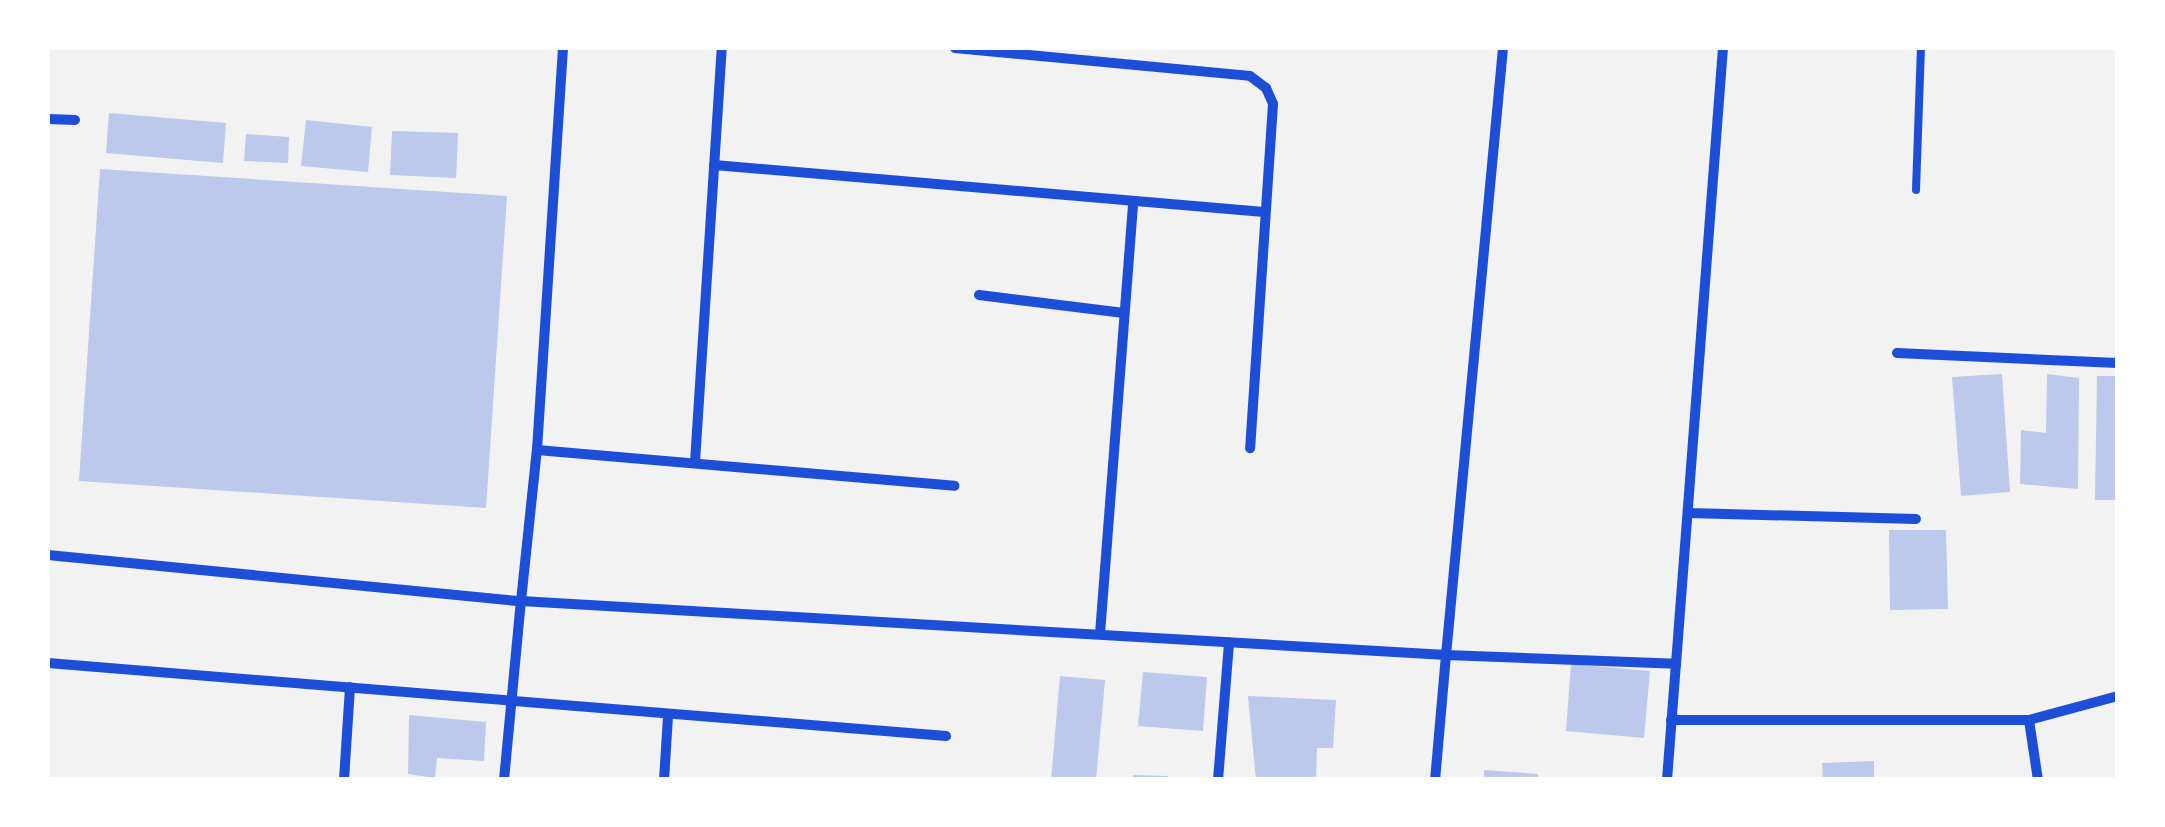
<!DOCTYPE html>
<html>
<head>
<meta charset="utf-8">
<style>
	body { margin:0 }
	#map { position:relative; width:2165px; height:827px; overflow:hidden; background:#f2f2f2; font-family:Lato,sans-serif }
	div>[style] { position:absolute }
	.building>* { inset:0; background:#bdc9ec }
	.service>* { height:8px; margin:-4px; padding:0 4px; transform-origin:4px; border-radius:4px; background:#1d4ed8 }
	.minor>* { height:10px; margin:-5px; padding:0 5px; transform-origin:5px; border-radius:5px; background:#1d4ed8 }
	span { translate:-50% -50%; white-space:nowrap; text-align:center; line-height:1.15; -webkit-text-stroke:10px #fff; paint-order:stroke }
	.frame { position:absolute; inset:0; border:50px solid #fff; pointer-events:none }
</style>
</head>
<body>
<div id="map">
	<div class="building">
		<div style="clip-path:polygon(109px 113px,226px 123px,223px 163px,106px 153px)"></div>
		<div style="clip-path:polygon(306px 120px,372px 127px,368px 172px,301px 166px)"></div>
		<div style="clip-path:polygon(392px 131px,458px 133px,456px 178px,390px 175px)"></div>
		<div style="clip-path:polygon(246px 134px,289px 137px,288px 163px,244px 161px)"></div>
		<div style="clip-path:polygon(100px 169px,507px 196px,486px 508px,79px 481px)"></div>
		<div style="clip-path:polygon(2002px 374px,2010px 492px,1961px 496px,1952px 377px)"></div>
		<div style="clip-path:polygon(2047px 374px,2079px 378px,2078px 489px,2020px 484px,2021px 430px,2046px 433px)"></div>
		<div style="clip-path:polygon(2097px 376px,2118px 376px,2118px 500px,2095px 500px)"></div>
		<div style="clip-path:polygon(1889px 530px,1946px 530px,1948px 609px,1890px 610px)"></div>
		<div style="clip-path:polygon(1571px 664px,1650px 671px,1644px 738px,1566px 731px)"></div>
		<div style="clip-path:polygon(1143px 672px,1207px 677px,1203px 731px,1138px 726px)"></div>
		<div style="clip-path:polygon(1060px 676px,1105px 680px,1096px 780px,1051px 780px)"></div>
		<div style="clip-path:polygon(1248px 696px,1336px 700px,1333px 748px,1317px 748px,1316px 780px,1256px 780px)"></div>
		<div style="clip-path:polygon(409px 715px,486px 722px,484px 761px,437px 758px,435px 778px,408px 774px)"></div>
		<div style="clip-path:polygon(1874px 761px,1874px 780px,1823px 780px,1822px 763px)"></div>
		<div style="clip-path:polygon(1484px 770px,1538px 774px,1538px 780px,1484px 780px)"></div>
		<div style="clip-path:polygon(1133px 775px,1168px 776px,1168px 780px,1133px 780px)"></div>
	</div>
	<div class="service">
		<div style="left:1916px;top:190px;width:142px;rotate:-88deg"></div>
	</div>
	<div class="minor">
		<div style="left:563px;top:48px;width:403px;rotate:93.7deg"></div>
		<div style="left:537px;top:450px;width:419px;rotate:4.9deg"></div>
		<div style="left:955px;top:48px;width:296px;rotate:5.4deg"></div>
		<div style="left:1250px;top:76px;width:20px;rotate:37deg"></div>
		<div style="left:1266px;top:88px;width:17px;rotate:66deg"></div>
		<div style="left:1273px;top:104px;width:345px;rotate:93.8deg"></div>
		<div style="left:1503px;top:48px;width:610px;rotate:95.36deg"></div>
		<div style="left:1446px;top:655px;width:230px;rotate:2.2deg"></div>
		<div style="left:1676px;top:664px;width:618px;rotate:-85.64deg"></div>
		<div style="left:48px;top:119px;width:27px;rotate:2deg"></div>
		<div style="left:714px;top:165px;width:552px;rotate:4.88deg"></div>
		<div style="left:979px;top:295px;width:146px;rotate:7.1deg"></div>
		<div style="left:1897px;top:353px;width:221px;rotate:2.6deg"></div>
		<div style="left:695px;top:462px;width:415px;rotate:-86.3deg"></div>
		<div style="left:1688px;top:513px;width:228px;rotate:1.5deg"></div>
		<div style="left:48px;top:555px;width:475px;rotate:5.6deg"></div>
		<div style="left:521px;top:601px;width:152px;rotate:-84deg"></div>
		<div style="left:1100px;top:634px;width:434px;rotate:-85.6deg"></div>
		<div style="left:48px;top:663px;width:901px;rotate:4.65deg"></div>
		<div style="left:1671px;top:720px;width:358px"></div>
		<div style="left:2029px;top:720px;width:61px;rotate:81.5deg"></div>
		<div style="left:2029px;top:720px;width:92px;rotate:-15.1deg"></div>
		<div style="left:344px;top:780px;width:93px;rotate:-86.3deg"></div>
		<div style="left:504px;top:780px;width:180px;rotate:-84.6deg"></div>
		<div style="left:521px;top:601px;width:927px;rotate:3.34deg"></div>
		<div style="left:1446px;top:655px;width:125px;rotate:95deg"></div>
		<div style="left:664px;top:780px;width:64px;rotate:-86.4deg"></div>
		<div style="left:1218px;top:780px;width:138px;rotate:-85.4deg"></div>
		<div style="left:1667px;top:780px;width:116px;rotate:-85.6deg"></div>
	</div>
	<div class="frame"></div>
</div>
</body>
</html>
